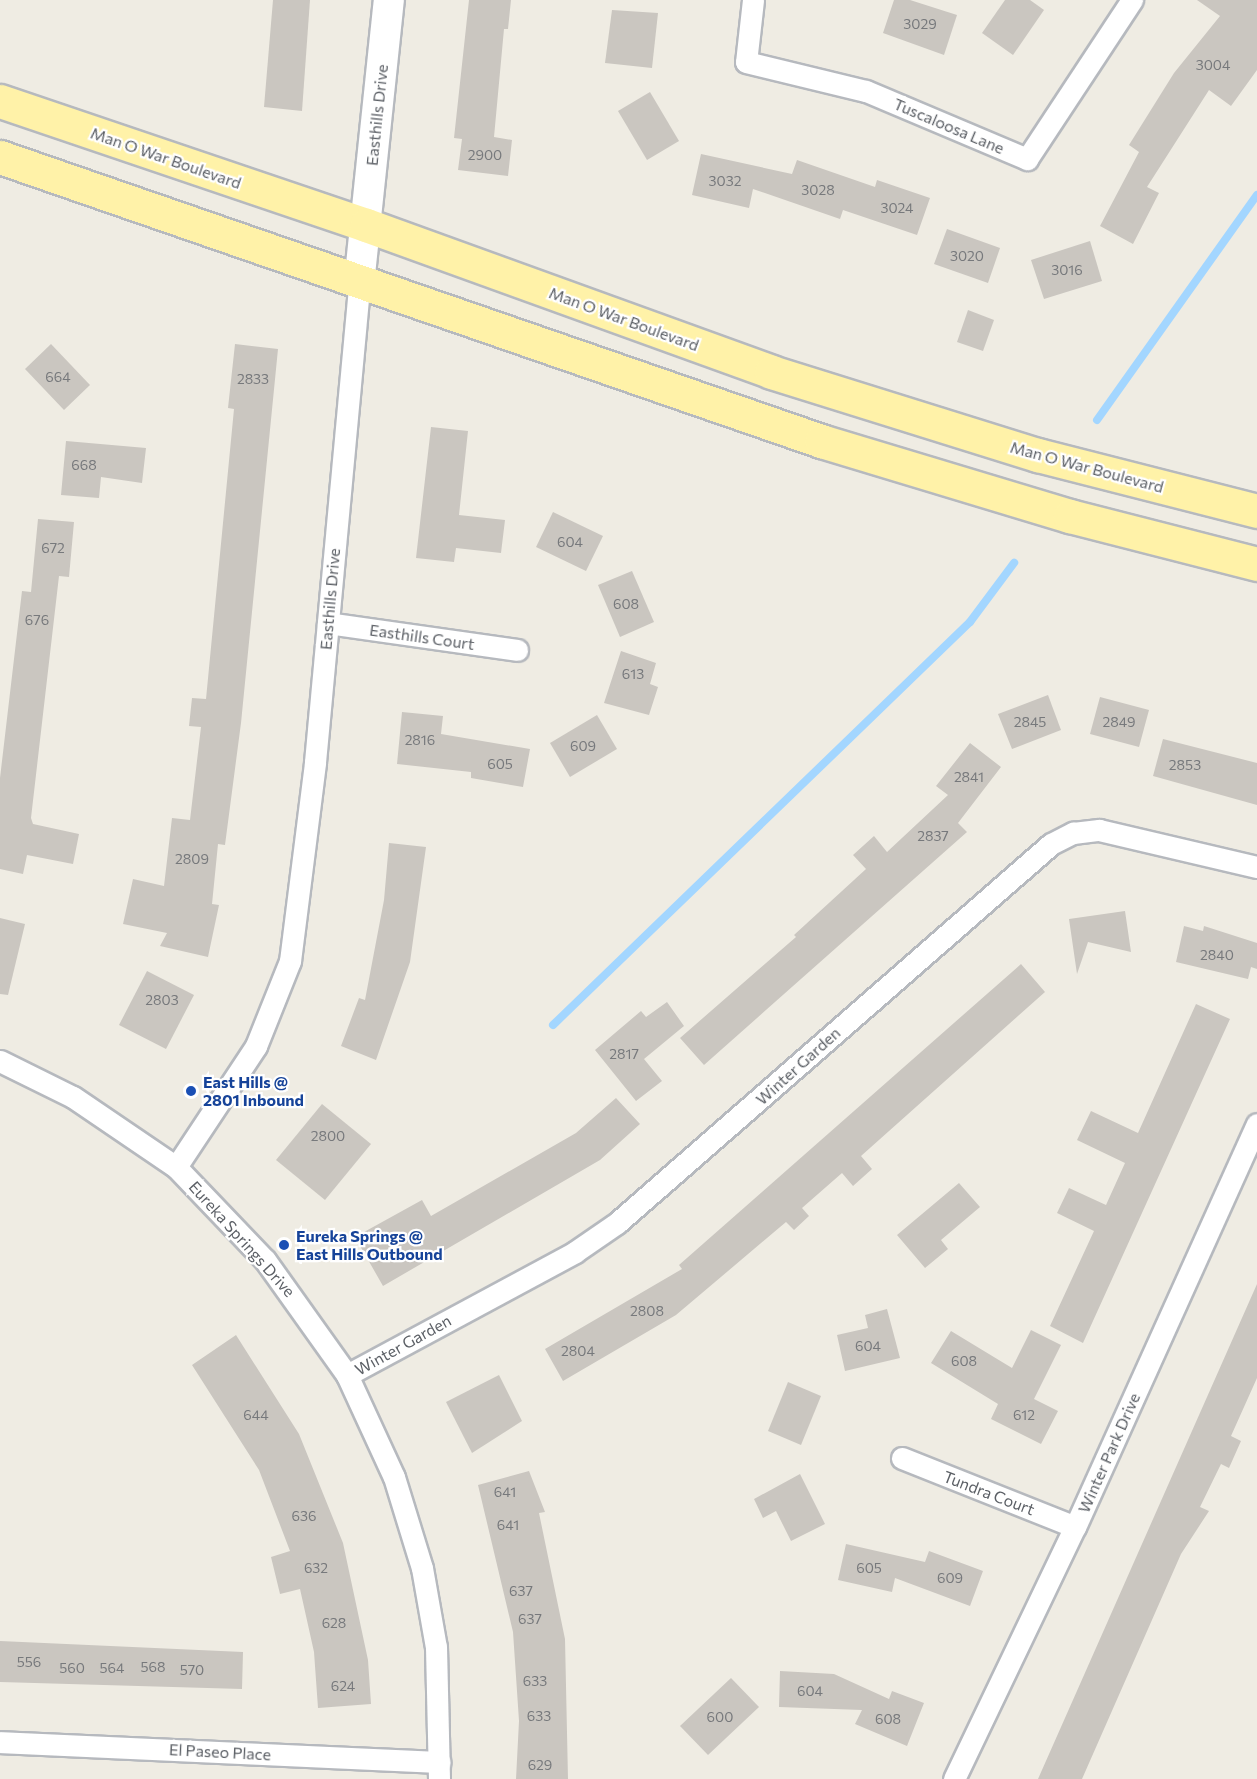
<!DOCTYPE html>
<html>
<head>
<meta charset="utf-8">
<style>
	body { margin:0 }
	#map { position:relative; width:1257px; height:1779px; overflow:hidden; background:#efece3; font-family:Commissioner,sans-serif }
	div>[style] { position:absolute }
	.stream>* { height:8px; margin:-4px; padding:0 4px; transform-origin:4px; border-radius:4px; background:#a3d6ff }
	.building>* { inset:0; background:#cac6c0 }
	.roads { filter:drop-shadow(2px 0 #b6b9be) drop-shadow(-2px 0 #b6b9be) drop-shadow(0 2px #b6b9be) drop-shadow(0 -2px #b6b9be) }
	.street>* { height:21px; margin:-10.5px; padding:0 10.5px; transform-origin:10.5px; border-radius:10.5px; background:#fff }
	.secondary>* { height:30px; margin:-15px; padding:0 15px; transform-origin:15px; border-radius:15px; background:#fff }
	.primary>* { height:33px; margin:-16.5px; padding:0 16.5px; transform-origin:16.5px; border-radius:16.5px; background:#fff2a8 }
	.dots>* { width:16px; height:16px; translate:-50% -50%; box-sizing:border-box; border:3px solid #fff; border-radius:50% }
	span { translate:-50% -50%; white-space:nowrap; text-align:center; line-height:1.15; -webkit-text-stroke:4.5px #fff; paint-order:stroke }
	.number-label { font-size:14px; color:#77797c }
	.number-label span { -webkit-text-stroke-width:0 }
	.street-label { font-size:16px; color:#5b5f65 }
	.transit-label { font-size:16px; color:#164399; font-weight:700 }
	.left { translate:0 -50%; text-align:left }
</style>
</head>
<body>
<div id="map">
	<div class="stream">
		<div style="left:1097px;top:420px;width:276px;rotate:-54.6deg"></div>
		<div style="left:553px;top:1025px;width:580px;rotate:-44.02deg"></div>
		<div style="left:970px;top:622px;width:74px;rotate:-53.3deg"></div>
	</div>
	<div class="building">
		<div style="clip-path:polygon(273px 0,310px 0,302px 111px,264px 107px)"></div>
		<div style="clip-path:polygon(469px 0,511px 0,508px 29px,504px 29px,494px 137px,512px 140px,508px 176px,458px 170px,462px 139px,454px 138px)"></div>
		<div style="clip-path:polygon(894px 0,910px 0,957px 15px,944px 55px,883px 33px)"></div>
		<div style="clip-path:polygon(1005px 0,1030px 0,1044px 10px,1013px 55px,982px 33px)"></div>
		<div style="clip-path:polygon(1197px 0,1257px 0,1257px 70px,1231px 106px,1209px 90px,1147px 187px,1159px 193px,1133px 244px,1100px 226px,1139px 152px,1129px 145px,1174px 73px,1220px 16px)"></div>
		<div style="clip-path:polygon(612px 10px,658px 13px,652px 68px,605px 63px)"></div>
		<div style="clip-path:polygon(650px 92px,679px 141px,647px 160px,618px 111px)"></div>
		<div style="clip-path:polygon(701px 154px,792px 174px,797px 160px,875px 187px,877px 180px,930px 198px,917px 235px,843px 210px,840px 219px,753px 189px,749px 208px,692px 195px)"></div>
		<div style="clip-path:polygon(947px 229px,1000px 248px,988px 283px,934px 264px)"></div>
		<div style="clip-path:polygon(1090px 241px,1102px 281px,1044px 299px,1031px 260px)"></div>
		<div style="clip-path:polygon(968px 310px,994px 320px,983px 351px,957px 342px)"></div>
		<div style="clip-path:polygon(51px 344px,90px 385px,64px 410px,25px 369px)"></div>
		<div style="clip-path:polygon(235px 344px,278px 349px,241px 723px,225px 845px,218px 844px,212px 904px,219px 905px,208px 957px,160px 946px,167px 933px,123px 924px,133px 879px,164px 886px,172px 818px,190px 820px,201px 727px,189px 726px,192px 698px,206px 699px,234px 409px,228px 408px)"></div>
		<div style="clip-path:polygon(431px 427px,468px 431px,459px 515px,505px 520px,501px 553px,456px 548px,454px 562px,416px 558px)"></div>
		<div style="clip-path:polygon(66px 441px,146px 448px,142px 483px,101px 477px,99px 498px,61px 495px)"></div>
		<div style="clip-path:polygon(553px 512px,603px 536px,586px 571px,536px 547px)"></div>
		<div style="clip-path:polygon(38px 519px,74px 522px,69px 577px,59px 576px,31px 818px,33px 824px,79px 834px,73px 864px,27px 855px,23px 874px,0 869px,0 778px,22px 591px,31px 592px)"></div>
		<div style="clip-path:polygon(632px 571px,654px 622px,620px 637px,598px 585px)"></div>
		<div style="clip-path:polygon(621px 651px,656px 663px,650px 684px,658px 687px,649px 715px,604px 703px)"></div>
		<div style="clip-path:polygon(1048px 695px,1061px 730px,1012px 749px,998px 714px)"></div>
		<div style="clip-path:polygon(1100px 697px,1149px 710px,1139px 747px,1090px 734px)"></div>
		<div style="clip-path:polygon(402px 712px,443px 716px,441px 734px,530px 749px,523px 787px,471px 778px,471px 772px,397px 764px)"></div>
		<div style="clip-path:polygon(597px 715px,617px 749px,570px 777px,550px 743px)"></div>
		<div style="clip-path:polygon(1163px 739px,1257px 763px,1257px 805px,1153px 776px)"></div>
		<div style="clip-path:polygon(970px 743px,1001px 767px,958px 823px,967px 832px,704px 1065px,680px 1038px,796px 937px,794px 935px,866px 869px,853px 855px,874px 836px,887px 852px,948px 795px,936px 786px)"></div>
		<div style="clip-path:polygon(389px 843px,426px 847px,410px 962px,376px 1060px,341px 1046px,359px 998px,365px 1000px,384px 900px)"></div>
		<div style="clip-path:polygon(1125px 911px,1131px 952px,1088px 942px,1077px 974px,1069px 919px)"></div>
		<div style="clip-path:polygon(0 918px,25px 924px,8px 995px,0 994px)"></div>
		<div style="clip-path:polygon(1184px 926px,1203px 931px,1204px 926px,1257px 943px,1257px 969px,1251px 967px,1248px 979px,1176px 962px)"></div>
		<div style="clip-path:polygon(1021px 964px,1045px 992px,861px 1156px,872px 1169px,853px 1186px,842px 1173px,802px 1208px,809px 1216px,794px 1230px,786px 1222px,676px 1315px,563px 1381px,545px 1349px,682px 1269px,679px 1265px)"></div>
		<div style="clip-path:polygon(147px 971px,194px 995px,166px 1049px,119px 1025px)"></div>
		<div style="clip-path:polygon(667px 1002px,684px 1026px,644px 1059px,662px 1081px,636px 1101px,595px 1050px,641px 1011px,646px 1017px)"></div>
		<div style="clip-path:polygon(1196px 1004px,1230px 1019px,1083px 1343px,1050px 1326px,1094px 1231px,1057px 1213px,1069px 1188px,1106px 1205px,1125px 1163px,1077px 1140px,1091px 1111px,1138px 1133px)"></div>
		<div style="clip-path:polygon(616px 1098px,640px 1124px,600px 1160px,383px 1286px,355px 1237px,422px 1200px,431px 1216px,576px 1133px)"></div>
		<div style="clip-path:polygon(322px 1104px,371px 1144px,325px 1200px,276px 1160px)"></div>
		<div style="clip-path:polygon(959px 1183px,980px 1207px,941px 1240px,948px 1249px,925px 1268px,897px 1235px)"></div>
		<div style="clip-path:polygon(1257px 1284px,1257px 1378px,1231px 1436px,1241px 1441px,1229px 1468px,1221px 1464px,1200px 1507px,1209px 1511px,1181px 1554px,1082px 1779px,1038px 1779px)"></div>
		<div style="clip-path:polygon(887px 1309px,900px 1358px,845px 1371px,837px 1335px,868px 1328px,865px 1315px)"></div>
		<div style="clip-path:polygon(1031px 1330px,1061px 1345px,1034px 1399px,1058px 1411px,1041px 1444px,991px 1419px,998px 1404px,931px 1363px,951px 1331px,1012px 1368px)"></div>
		<div style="clip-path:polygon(236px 1335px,299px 1434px,343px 1543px,368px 1660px,371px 1704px,318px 1708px,314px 1652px,300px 1589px,280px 1594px,271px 1557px,290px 1551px,259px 1470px,192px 1365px)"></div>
		<div style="clip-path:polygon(499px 1375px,522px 1421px,472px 1453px,446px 1402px)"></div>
		<div style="clip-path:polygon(788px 1382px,821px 1396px,801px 1445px,768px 1431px)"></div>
		<div style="clip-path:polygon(529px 1471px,545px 1512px,539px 1513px,565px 1639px,568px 1779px,516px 1779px,519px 1721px,513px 1632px,478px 1485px)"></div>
		<div style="clip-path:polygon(800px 1474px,825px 1524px,791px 1541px,776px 1511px,763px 1518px,754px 1499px)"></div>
		<div style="clip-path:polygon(846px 1544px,925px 1562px,929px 1551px,983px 1571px,970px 1606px,895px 1578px,892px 1592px,838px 1580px)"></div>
		<div style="clip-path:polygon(0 1641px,243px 1652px,242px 1689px,0 1682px)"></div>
		<div style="clip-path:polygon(780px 1671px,834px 1674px,889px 1699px,892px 1691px,924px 1703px,907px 1746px,855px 1724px,862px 1710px,779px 1707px)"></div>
		<div style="clip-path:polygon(731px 1678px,759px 1707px,708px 1755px,680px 1726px)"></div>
	</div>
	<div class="roads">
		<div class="street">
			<div style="left:753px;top:0;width:62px;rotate:96.4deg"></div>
			<div style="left:746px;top:62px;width:123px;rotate:13.6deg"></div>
			<div style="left:866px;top:91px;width:175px;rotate:22.9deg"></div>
			<div style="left:1027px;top:159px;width:191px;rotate:-56.6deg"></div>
			<div style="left:328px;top:623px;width:191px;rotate:8.1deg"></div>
			<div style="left:0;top:1061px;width:81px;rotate:26.3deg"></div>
			<div style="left:73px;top:1097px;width:125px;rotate:34.2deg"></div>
			<div style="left:176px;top:1167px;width:129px;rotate:46.3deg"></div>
			<div style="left:265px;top:1260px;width:141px;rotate:54.5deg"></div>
			<div style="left:347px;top:1375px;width:112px;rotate:65.3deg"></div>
			<div style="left:394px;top:1477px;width:95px;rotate:72.9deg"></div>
			<div style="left:422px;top:1568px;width:80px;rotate:80deg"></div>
			<div style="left:436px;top:1647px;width:132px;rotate:88.7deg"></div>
			<div style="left:176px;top:1167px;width:145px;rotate:-56.5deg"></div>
			<div style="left:256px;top:1046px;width:92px;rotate:-68.2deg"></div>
			<div style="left:290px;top:961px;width:201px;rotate:-82.8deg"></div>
			<div style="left:315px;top:762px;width:480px;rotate:-84.7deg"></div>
			<div style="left:347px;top:1375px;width:259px;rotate:-28.3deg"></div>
			<div style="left:575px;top:1252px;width:51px;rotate:-34.6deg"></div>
			<div style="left:617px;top:1223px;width:576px;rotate:-41.13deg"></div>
			<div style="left:1051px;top:844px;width:25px;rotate:-27deg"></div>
			<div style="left:1073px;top:833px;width:26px;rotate:-7deg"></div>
			<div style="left:1099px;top:830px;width:162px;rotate:13.2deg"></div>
			<div style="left:902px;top:1458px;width:186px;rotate:21.7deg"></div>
			<div style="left:0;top:1742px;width:440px;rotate:2.6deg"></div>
			<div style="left:954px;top:1779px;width:280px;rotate:-64.4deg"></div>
			<div style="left:1075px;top:1527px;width:442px;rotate:-65.7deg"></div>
		</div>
		<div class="secondary">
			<div style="left:359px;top:284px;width:286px;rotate:-84deg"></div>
		</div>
		<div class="primary">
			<div style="left:0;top:101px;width:386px;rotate:18.7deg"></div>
			<div style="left:366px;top:225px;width:431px;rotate:19.9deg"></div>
			<div style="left:771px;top:372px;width:280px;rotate:17.3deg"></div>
			<div style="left:1038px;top:455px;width:226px;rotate:14.3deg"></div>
			<div style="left:0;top:157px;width:869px;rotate:19.08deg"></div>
			<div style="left:821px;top:441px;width:260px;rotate:16.8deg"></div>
			<div style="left:1070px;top:516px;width:193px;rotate:14.4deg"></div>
		</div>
	</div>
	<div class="dots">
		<div style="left:191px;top:1091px;background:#1a4fb4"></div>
		<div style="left:284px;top:1245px;background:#1a4fb4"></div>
	</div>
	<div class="number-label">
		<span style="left:920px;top:24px">3029</span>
		<span style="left:1213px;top:65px">3004</span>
		<span style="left:485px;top:155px">2900</span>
		<span style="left:725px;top:181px">3032</span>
		<span style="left:818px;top:190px">3028</span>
		<span style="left:897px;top:208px">3024</span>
		<span style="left:967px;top:256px">3020</span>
		<span style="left:1067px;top:270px">3016</span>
		<span style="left:58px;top:377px">664</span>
		<span style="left:253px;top:379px">2833</span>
		<span style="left:84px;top:465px">668</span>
		<span style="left:570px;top:542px">604</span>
		<span style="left:53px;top:548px">672</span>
		<span style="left:626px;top:604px">608</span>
		<span style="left:37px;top:620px">676</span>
		<span style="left:633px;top:674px">613</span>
		<span style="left:1030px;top:722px">2845</span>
		<span style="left:1119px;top:722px">2849</span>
		<span style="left:420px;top:740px">2816</span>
		<span style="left:583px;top:746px">609</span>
		<span style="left:500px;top:764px">605</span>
		<span style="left:1185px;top:765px">2853</span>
		<span style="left:969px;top:777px">2841</span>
		<span style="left:933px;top:836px">2837</span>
		<span style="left:192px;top:859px">2809</span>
		<span style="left:1217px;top:955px">2840</span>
		<span style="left:162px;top:1000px">2803</span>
		<span style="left:624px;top:1054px">2817</span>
		<span style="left:328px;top:1136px">2800</span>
		<span style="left:647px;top:1311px">2808</span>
		<span style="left:868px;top:1346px">604</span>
		<span style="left:578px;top:1351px">2804</span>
		<span style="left:964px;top:1361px">608</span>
		<span style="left:256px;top:1415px">644</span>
		<span style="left:1024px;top:1415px">612</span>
		<span style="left:505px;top:1492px">641</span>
		<span style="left:304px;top:1516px">636</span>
		<span style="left:508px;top:1525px">641</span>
		<span style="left:316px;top:1568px">632</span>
		<span style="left:869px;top:1568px">605</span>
		<span style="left:950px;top:1578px">609</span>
		<span style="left:521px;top:1591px">637</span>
		<span style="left:530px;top:1619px">637</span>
		<span style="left:334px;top:1623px">628</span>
		<span style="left:29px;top:1662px">556</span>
		<span style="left:153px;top:1667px">568</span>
		<span style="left:72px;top:1668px">560</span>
		<span style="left:112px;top:1668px">564</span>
		<span style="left:192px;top:1670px">570</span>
		<span style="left:535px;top:1681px">633</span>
		<span style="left:343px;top:1686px">624</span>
		<span style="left:810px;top:1691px">604</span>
		<span style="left:539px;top:1716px">633</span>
		<span style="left:720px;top:1717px">600</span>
		<span style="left:888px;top:1719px">608</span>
		<span style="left:540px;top:1765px">629</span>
	</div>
	<div class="street-label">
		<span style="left:377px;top:115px;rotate:-84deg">Easthills Drive</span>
		<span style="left:949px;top:126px;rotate:23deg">Tuscaloosa Lane</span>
		<span style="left:166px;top:158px;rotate:19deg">Man O War Boulevard</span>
		<span style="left:624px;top:319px;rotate:20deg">Man O War Boulevard</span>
		<span style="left:1087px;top:467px;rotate:15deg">Man O War Boulevard</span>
		<span style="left:330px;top:599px;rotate:-85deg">Easthills Drive</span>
		<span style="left:422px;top:637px;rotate:8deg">Easthills Court</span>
		<span style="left:798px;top:1066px;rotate:-42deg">Winter Garden</span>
		<span style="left:242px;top:1239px;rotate:48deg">Eureka Springs Drive</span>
		<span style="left:403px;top:1345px;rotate:-29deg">Winter Garden</span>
		<span style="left:1109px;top:1453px;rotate:-66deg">Winter Park Drive</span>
		<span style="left:989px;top:1493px;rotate:21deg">Tundra Court</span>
		<span style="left:220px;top:1752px;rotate:3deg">El Paseo Place</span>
	</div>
	<div class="transit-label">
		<span class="left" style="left:203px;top:1091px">East Hills @<br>2801 Inbound</span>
		<span class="left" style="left:296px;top:1245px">Eureka Springs @<br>East Hills Outbound</span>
	</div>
</div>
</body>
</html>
